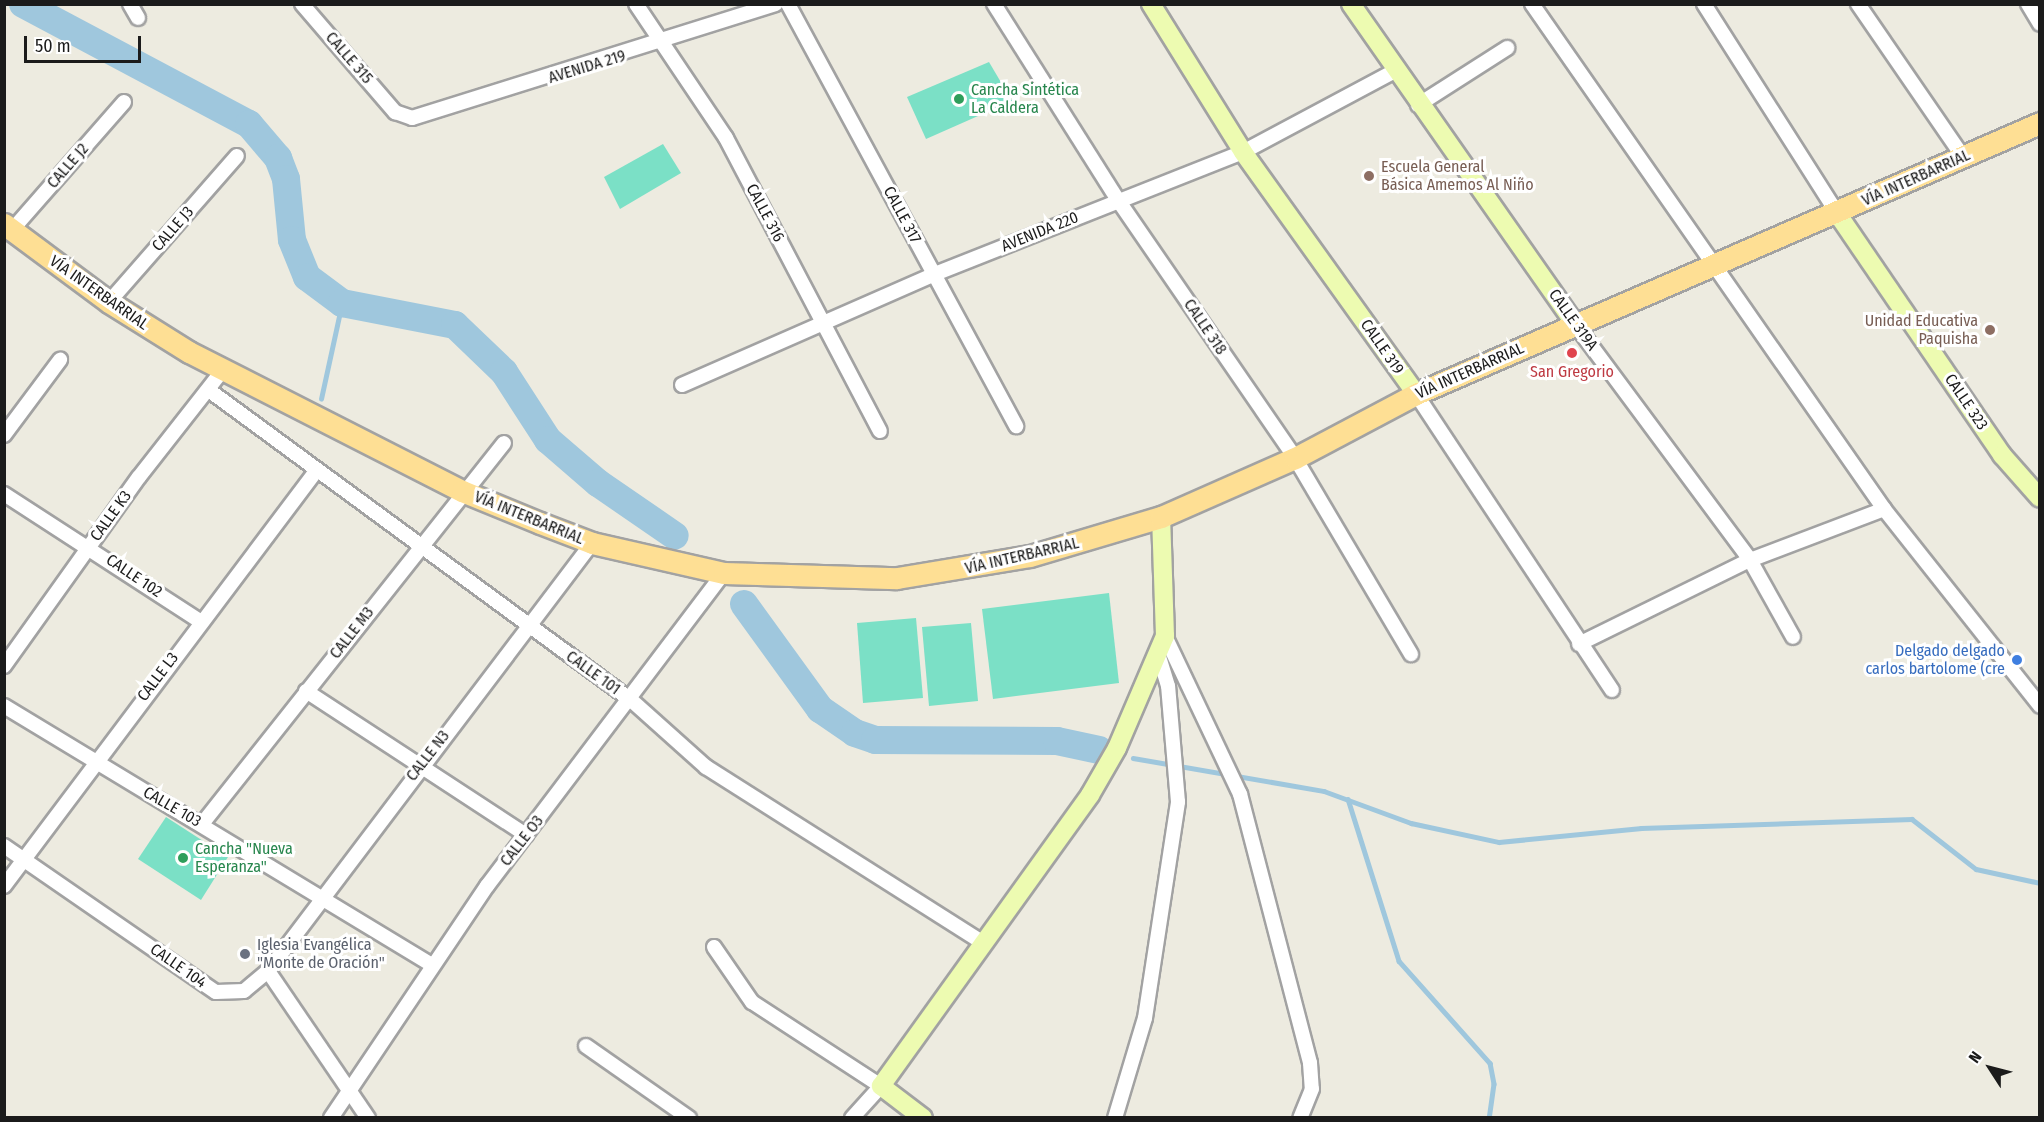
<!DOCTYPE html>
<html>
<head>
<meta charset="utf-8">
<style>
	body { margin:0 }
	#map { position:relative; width:2044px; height:1122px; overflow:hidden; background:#edebe0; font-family:"Fira Sans Condensed",sans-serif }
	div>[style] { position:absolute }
	.pitch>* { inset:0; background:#7be0c6 }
	.stream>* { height:4.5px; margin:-2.25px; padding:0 2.25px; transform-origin:2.25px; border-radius:2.25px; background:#9fc7dd }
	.river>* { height:28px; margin:-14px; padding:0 14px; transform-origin:14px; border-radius:14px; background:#9fc7dd }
	.roads { filter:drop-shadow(2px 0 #a2a2a2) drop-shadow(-2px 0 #a2a2a2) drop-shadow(0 2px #a2a2a2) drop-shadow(0 -2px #a2a2a2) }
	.street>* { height:14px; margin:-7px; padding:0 7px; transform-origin:7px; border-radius:7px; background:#fff }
	.secondary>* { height:18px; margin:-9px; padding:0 9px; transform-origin:9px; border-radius:9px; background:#edfbb1 }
	.primary>* { height:21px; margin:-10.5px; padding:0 10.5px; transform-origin:10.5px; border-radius:10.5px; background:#fedf94 }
	.dots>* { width:16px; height:16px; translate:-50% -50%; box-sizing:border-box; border:3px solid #fff; border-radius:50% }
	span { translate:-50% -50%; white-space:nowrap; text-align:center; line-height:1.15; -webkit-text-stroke:6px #fff; paint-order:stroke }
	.street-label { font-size:16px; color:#1b1b1b }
	.leisure-label { font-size:16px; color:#27864d }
	.left { translate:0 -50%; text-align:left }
	.education-label { font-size:16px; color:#785e54 }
	.right { translate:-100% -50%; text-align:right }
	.health-label { font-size:16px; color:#be3a42 }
	.shop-label { font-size:16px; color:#366cbe }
	.worship-label { font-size:16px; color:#5b616d }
	.frame { position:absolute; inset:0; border:6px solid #1b1b1b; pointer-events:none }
	.north { position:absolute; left:1960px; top:1038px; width:60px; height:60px; -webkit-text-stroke:4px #fff; paint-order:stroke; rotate:306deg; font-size:16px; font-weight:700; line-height:24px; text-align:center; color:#1b1b1b }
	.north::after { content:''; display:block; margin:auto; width:21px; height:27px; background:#1b1b1b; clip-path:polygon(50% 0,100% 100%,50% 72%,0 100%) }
	.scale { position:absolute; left:24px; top:36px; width:117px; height:27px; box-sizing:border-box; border:3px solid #1b1b1b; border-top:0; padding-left:8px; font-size:18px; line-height:21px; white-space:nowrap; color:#1b1b1b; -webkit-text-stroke:4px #fff; paint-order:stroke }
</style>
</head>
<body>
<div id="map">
	<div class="pitch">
		<div style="clip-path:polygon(989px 62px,1012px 101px,926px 139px,907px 97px)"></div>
		<div style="clip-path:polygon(663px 144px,681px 173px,620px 209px,604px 177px)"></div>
		<div style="clip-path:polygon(1109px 593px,1119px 683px,993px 699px,982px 609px)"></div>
		<div style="clip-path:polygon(916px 618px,923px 698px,863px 703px,857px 623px)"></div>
		<div style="clip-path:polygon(971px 623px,978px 701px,929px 706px,922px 627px)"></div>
		<div style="clip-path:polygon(166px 817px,228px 857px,201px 900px,138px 859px)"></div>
	</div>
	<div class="stream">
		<div style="left:321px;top:399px;width:98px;rotate:-77.7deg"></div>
		<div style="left:1133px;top:758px;width:194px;rotate:9.8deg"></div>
		<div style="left:1324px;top:791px;width:93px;rotate:20.2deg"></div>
		<div style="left:1411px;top:823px;width:90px;rotate:12.2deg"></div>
		<div style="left:1499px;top:842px;width:143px;rotate:-5.6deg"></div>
		<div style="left:1641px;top:828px;width:271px;rotate:-1.9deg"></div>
		<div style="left:1912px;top:819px;width:81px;rotate:38deg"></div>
		<div style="left:1976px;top:869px;width:66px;rotate:12.3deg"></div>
		<div style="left:1348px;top:799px;width:170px;rotate:72.5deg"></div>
		<div style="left:1399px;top:961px;width:137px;rotate:48.3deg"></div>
		<div style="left:1490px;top:1063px;width:21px;rotate:79deg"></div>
		<div style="left:1494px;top:1084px;width:34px;rotate:98deg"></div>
	</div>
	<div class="river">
		<div style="left:23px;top:4px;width:256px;rotate:28deg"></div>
		<div style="left:249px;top:124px;width:45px;rotate:49.5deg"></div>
		<div style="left:278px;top:158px;width:22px;rotate:69deg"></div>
		<div style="left:286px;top:179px;width:61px;rotate:84.4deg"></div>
		<div style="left:292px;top:240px;width:40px;rotate:68deg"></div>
		<div style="left:307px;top:277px;width:44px;rotate:36.6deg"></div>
		<div style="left:342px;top:303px;width:115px;rotate:11deg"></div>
		<div style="left:455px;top:325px;width:68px;rotate:43.8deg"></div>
		<div style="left:504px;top:372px;width:81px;rotate:57.1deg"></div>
		<div style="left:548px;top:440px;width:66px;rotate:40.7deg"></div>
		<div style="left:598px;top:483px;width:93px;rotate:34.5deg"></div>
		<div style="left:744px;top:604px;width:130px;rotate:54.1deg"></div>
		<div style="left:820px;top:709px;width:42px;rotate:34.4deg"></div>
		<div style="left:855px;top:733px;width:21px;rotate:19deg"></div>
		<div style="left:875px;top:740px;width:182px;rotate:0.3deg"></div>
		<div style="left:1057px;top:741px;width:43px;rotate:12.1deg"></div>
	</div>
	<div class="roads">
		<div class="street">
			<div style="left:130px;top:4px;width:16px;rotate:60deg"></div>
			<div style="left:302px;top:4px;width:143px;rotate:49.3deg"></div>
			<div style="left:395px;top:112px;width:18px;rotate:19deg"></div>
			<div style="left:412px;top:118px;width:381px;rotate:-17.4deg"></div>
			<div style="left:636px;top:4px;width:161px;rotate:56.1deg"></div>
			<div style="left:726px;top:138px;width:331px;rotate:62.3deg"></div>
			<div style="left:788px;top:4px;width:480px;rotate:61.6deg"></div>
			<div style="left:994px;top:4px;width:232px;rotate:57.7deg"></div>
			<div style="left:1118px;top:200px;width:313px;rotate:55.5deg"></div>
			<div style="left:1295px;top:458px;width:228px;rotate:59.4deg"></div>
			<div style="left:1532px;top:4px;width:616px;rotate:55.12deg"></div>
			<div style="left:1884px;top:509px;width:251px;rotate:51.6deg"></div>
			<div style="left:1704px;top:4px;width:248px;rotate:57.5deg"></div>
			<div style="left:1858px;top:4px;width:187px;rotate:55.5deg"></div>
			<div style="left:2028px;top:4px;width:23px;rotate:59deg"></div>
			<div style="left:1418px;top:105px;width:106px;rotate:-32.6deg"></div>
			<div style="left:12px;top:230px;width:170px;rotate:-48.8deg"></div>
			<div style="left:109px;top:302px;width:194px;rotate:-48.8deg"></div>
			<div style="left:1575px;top:324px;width:294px;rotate:53.4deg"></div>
			<div style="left:1750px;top:560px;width:88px;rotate:60.8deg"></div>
			<div style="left:682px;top:385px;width:276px;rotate:-23.7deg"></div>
			<div style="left:935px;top:274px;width:331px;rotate:-21.6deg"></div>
			<div style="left:1243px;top:152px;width:172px;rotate:-28.1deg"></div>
			<div style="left:210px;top:391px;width:522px;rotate:36.28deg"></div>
			<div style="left:631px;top:700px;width:101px;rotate:41.8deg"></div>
			<div style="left:706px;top:767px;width:328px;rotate:32.4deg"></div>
			<div style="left:1416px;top:394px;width:355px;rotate:56.5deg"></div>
			<div style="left:4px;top:435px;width:94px;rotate:-53.3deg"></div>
			<div style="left:4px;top:494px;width:235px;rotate:33deg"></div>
			<div style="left:1165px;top:636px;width:175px;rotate:64.6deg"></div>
			<div style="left:1240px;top:794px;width:278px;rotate:75.4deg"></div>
			<div style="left:1310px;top:1063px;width:26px;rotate:86deg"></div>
			<div style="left:1312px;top:1089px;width:31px;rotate:112deg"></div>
			<div style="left:1579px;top:644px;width:191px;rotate:-26.2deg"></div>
			<div style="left:1750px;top:560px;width:143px;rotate:-20.8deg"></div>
			<div style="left:4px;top:666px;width:232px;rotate:-54.5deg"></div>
			<div style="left:139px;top:477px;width:135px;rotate:-51.9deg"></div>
			<div style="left:306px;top:691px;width:263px;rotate:33.2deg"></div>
			<div style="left:4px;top:706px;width:500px;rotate:31.18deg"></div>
			<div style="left:202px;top:824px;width:486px;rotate:-51.6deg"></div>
			<div style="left:4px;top:846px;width:257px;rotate:34.6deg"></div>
			<div style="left:216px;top:992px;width:28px;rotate:-2deg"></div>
			<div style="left:244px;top:991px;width:31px;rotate:-40deg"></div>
			<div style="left:268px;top:971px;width:178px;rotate:55.8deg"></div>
			<div style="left:4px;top:886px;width:519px;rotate:-53.06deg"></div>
			<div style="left:714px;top:947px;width:67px;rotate:55.4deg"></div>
			<div style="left:752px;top:1002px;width:154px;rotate:33.1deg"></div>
			<div style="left:881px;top:1086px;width:43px;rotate:132.2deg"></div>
			<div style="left:268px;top:971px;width:537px;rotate:-52.87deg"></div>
			<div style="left:586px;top:1046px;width:126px;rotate:35deg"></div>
			<div style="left:331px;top:1118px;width:280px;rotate:-56.1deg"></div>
			<div style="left:487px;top:886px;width:393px;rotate:-52.9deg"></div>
			<div style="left:1115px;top:1118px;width:104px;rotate:-73.3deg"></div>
			<div style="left:1145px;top:1018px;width:219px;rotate:-81.3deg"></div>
			<div style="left:1178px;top:802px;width:116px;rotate:-94.9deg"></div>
			<div style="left:1168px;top:686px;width:34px;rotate:-107deg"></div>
		</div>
		<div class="secondary">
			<div style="left:1151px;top:4px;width:174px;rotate:58.1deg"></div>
			<div style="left:1243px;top:152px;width:297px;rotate:54.4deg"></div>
			<div style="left:1351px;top:4px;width:391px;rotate:55deg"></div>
			<div style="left:1837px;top:213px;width:293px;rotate:55.7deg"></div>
			<div style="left:2002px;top:455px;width:57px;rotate:48.5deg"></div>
			<div style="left:923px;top:1118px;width:53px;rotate:-142.7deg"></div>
			<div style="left:881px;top:1086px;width:358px;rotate:-54.3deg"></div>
			<div style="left:1090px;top:795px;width:54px;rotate:-60.1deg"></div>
			<div style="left:1117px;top:748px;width:122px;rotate:-66.8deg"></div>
			<div style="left:1165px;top:636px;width:119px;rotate:-91.9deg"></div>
		</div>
		<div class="primary">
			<div style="left:4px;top:224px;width:131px;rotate:36.6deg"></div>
			<div style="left:109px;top:302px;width:94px;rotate:32deg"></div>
			<div style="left:189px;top:352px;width:306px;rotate:27deg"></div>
			<div style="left:462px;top:491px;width:84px;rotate:22.3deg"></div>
			<div style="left:540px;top:523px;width:56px;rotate:21deg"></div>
			<div style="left:592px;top:543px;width:135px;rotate:12.8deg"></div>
			<div style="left:724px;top:573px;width:173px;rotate:1.7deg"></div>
			<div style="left:897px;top:578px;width:135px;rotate:-9.4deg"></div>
			<div style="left:1030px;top:556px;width:137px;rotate:-16.6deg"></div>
			<div style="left:1161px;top:517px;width:146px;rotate:-23.8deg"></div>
			<div style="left:1295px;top:458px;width:137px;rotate:-27.9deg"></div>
			<div style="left:1416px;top:394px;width:680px;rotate:-23.48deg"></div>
		</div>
	</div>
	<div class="dots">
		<div style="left:959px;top:99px;background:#2e9e5b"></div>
		<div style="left:1369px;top:176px;background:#8d6e63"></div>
		<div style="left:1990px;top:330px;background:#8d6e63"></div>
		<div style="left:1572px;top:353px;background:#e0444e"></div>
		<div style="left:2017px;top:660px;background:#3f7fe0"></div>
		<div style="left:183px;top:858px;background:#2e9e5b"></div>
		<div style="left:245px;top:954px;background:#6b7280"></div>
	</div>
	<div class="street-label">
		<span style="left:349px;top:58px;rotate:49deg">CALLE 315</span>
		<span style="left:587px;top:67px;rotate:-17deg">AVENIDA 219</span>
		<span style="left:68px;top:166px;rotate:-49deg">CALLE J2</span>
		<span style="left:1916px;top:178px;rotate:-24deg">VÍA INTERBARRIAL</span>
		<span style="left:765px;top:213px;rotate:62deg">CALLE 316</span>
		<span style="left:902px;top:215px;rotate:62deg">CALLE 317</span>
		<span style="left:173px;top:229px;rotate:-49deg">CALLE J3</span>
		<span style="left:1040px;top:232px;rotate:-22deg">AVENIDA 220</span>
		<span style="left:99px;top:293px;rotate:35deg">VÍA INTERBARRIAL</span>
		<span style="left:1573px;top:320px;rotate:54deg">CALLE 319A</span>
		<span style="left:1205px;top:327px;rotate:56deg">CALLE 318</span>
		<span style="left:1382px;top:347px;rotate:55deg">CALLE 319</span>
		<span style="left:1470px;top:371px;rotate:-24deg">VÍA INTERBARRIAL</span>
		<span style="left:1966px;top:402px;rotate:56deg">CALLE 323</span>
		<span style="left:111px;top:516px;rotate:-54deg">CALLE K3</span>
		<span style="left:529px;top:518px;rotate:22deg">VÍA INTERBARRIAL</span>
		<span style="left:1022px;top:556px;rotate:-13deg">VÍA INTERBARRIAL</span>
		<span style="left:134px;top:576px;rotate:34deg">CALLE 102</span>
		<span style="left:352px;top:633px;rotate:-52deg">CALLE M3</span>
		<span style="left:593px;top:673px;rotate:36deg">CALLE 101</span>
		<span style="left:158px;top:677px;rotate:-53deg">CALLE L3</span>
		<span style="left:428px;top:756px;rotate:-52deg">CALLE N3</span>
		<span style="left:172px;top:807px;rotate:30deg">CALLE 103</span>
		<span style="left:522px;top:841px;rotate:-52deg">CALLE O3</span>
		<span style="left:178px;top:966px;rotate:35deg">CALLE 104</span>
	</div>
	<div class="leisure-label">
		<span class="left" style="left:971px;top:99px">Cancha Sintética<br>La Caldera</span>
		<span class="left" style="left:195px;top:858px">Cancha "Nueva<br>Esperanza"</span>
	</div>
	<div class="education-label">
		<span class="left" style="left:1381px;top:176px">Escuela General<br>Básica Amemos Al Niño</span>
		<span class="right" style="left:1978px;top:330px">Unidad Educativa<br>Paquisha</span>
	</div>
	<div class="health-label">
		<span style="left:1572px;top:372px">San Gregorio</span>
	</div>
	<div class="shop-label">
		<span class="right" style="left:2005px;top:660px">Delgado delgado<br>carlos bartolome (cre</span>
	</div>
	<div class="worship-label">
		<span class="left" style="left:257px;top:954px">Iglesia Evangélica<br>"Monte de Oración"</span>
	</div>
	<div class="frame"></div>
	<div class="north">N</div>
	<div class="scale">50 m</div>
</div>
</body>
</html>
